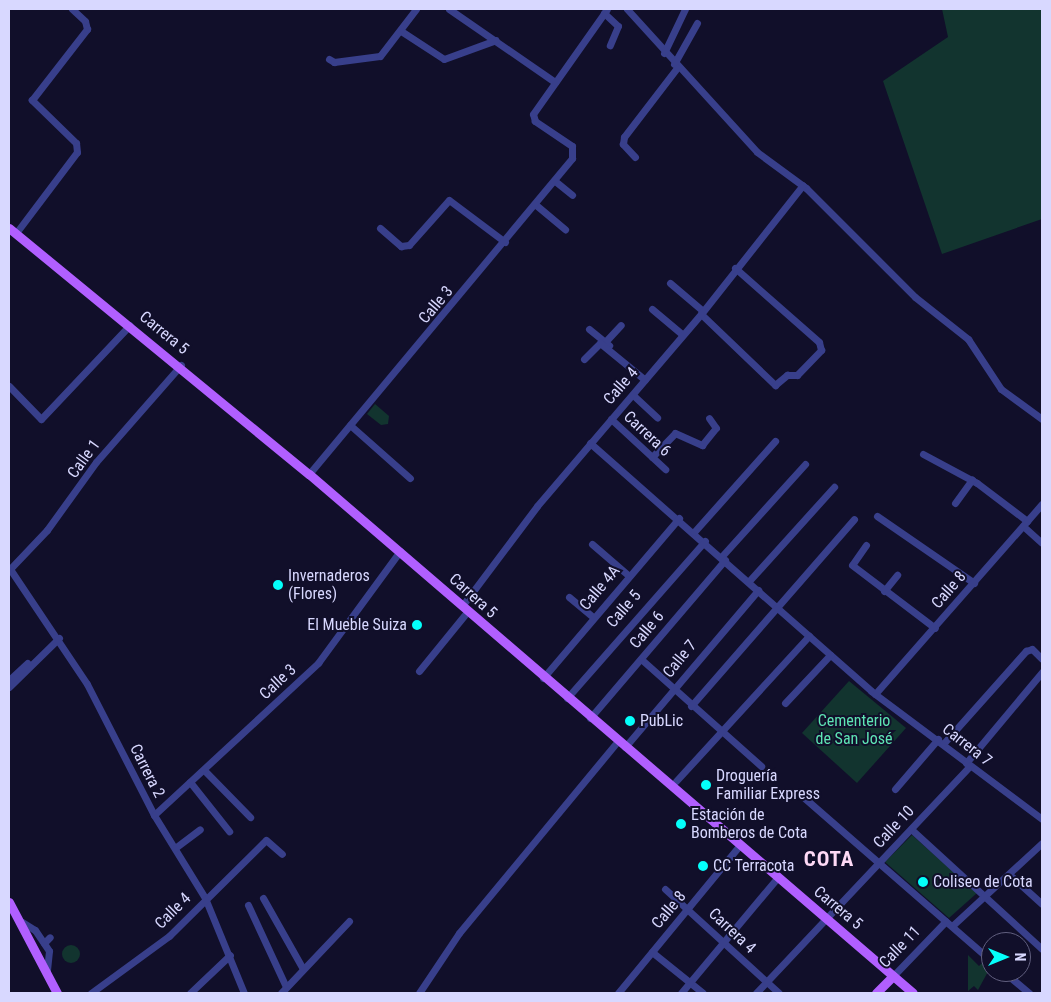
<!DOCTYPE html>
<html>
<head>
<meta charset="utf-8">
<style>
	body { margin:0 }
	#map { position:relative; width:1051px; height:1002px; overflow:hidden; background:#110f2a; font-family:"Roboto Condensed",sans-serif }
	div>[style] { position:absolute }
	.green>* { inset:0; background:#12342f }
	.round { border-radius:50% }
	.minor>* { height:7px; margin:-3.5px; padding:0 3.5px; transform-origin:3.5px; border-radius:3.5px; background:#383f8b }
	.major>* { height:9px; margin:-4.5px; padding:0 4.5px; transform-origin:4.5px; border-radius:4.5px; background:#b15fff }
	.dots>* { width:14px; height:14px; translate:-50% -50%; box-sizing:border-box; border:2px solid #110f2a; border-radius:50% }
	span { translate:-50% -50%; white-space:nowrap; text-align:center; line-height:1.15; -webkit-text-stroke:4px #110f2a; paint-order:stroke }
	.street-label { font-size:16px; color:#d8d8ff }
	.poi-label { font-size:16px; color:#d8d8ff }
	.left { translate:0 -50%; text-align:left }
	.right { translate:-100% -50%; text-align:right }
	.park-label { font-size:16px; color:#5ee5b4 }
	.district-label { font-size:21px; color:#ffdaf6; font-weight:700; letter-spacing:1px }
	.frame { position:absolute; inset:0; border:10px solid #d8d8ff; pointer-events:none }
	.north { position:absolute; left:981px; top:932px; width:50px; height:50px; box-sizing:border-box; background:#110f2a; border:1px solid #615f7f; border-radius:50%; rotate:90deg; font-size:14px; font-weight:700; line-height:20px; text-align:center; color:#d8d8ff }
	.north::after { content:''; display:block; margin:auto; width:18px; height:22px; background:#04fffb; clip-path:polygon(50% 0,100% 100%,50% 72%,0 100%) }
</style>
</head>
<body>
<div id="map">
	<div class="green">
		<div style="clip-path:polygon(942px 9px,1042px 9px,1042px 219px,942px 254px,883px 81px,948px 37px)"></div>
		<div style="clip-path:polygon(375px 404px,389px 416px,388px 424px,381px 425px,367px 414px)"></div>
		<div style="clip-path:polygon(849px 681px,906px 728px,857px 783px,802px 733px)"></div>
		<div style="clip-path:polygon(912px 835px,977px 893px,949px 918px,885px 862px)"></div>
		<div class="round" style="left:62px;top:945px;width:18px;height:18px"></div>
		<div style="clip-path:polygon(968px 955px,979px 966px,985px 960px,991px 966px,978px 990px,974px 986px,968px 991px)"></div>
	</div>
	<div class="minor">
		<div style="left:449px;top:9px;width:129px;rotate:34.6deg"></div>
		<div style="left:627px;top:9px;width:193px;rotate:47.7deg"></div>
		<div style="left:757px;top:152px;width:61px;rotate:36.3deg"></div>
		<div style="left:806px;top:188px;width:154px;rotate:45deg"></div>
		<div style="left:915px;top:297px;width:68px;rotate:38.4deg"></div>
		<div style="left:968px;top:339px;width:60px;rotate:56.6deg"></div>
		<div style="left:1001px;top:389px;width:51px;rotate:36.2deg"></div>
		<div style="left:604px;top:13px;width:19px;rotate:43deg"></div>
		<div style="left:618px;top:26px;width:21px;rotate:113deg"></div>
		<div style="left:401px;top:31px;width:51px;rotate:33.1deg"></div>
		<div style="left:444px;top:59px;width:55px;rotate:-20.1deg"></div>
		<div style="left:664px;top:53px;width:49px;rotate:-64.5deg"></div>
		<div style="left:329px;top:59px;width:6px;rotate:31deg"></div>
		<div style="left:334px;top:62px;width:46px;rotate:-7.4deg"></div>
		<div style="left:380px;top:56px;width:59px;rotate:-52.5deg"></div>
		<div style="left:674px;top:64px;width:47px;rotate:-60.7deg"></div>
		<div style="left:635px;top:157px;width:18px;rotate:-133deg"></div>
		<div style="left:623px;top:144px;width:7px;rotate:-82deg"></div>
		<div style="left:624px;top:137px;width:87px;rotate:-52.5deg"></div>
		<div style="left:555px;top:181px;width:22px;rotate:39deg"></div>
		<div style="left:536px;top:205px;width:38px;rotate:40deg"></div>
		<div style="left:380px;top:228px;width:28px;rotate:41deg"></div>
		<div style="left:401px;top:246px;width:8px;rotate:-7deg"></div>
		<div style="left:409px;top:245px;width:60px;rotate:-48.4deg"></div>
		<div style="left:449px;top:200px;width:70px;rotate:36.9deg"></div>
		<div style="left:16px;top:233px;width:101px;rotate:-53deg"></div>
		<div style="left:77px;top:152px;width:9px;rotate:-96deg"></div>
		<div style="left:76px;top:143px;width:62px;rotate:-135.7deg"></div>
		<div style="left:32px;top:100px;width:90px;rotate:-52.2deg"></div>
		<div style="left:87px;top:29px;width:8px;rotate:-104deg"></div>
		<div style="left:85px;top:21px;width:18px;rotate:-137deg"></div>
		<div style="left:670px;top:283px;width:43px;rotate:40.3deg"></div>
		<div style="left:652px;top:309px;width:40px;rotate:40deg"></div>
		<div style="left:701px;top:314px;width:103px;rotate:43.8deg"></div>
		<div style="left:775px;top:385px;width:16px;rotate:-40deg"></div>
		<div style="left:787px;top:375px;width:10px"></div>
		<div style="left:797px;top:375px;width:35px;rotate:-46deg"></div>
		<div style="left:821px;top:350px;width:8px;rotate:-104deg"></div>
		<div style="left:819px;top:342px;width:112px;rotate:-138.6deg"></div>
		<div style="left:589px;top:329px;width:26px;rotate:39deg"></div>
		<div style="left:605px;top:342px;width:23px;rotate:-47deg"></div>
		<div style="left:584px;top:359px;width:23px;rotate:-45deg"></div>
		<div style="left:600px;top:343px;width:58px;rotate:39.4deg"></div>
		<div style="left:181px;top:365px;width:129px;rotate:131.2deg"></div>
		<div style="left:96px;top:462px;width:84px;rotate:125.8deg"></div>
		<div style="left:47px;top:530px;width:54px;rotate:133.5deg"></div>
		<div style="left:10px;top:569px;width:138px;rotate:56.2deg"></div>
		<div style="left:87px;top:684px;width:147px;rotate:62.9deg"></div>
		<div style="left:154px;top:815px;width:97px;rotate:58.4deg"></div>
		<div style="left:205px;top:898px;width:103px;rotate:67.7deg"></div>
		<div style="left:9px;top:386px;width:46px;rotate:45.9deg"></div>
		<div style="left:41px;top:419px;width:129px;rotate:-46.6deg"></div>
		<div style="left:633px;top:395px;width:33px;rotate:43deg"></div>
		<div style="left:611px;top:419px;width:74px;rotate:42.8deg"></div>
		<div style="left:350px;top:425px;width:80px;rotate:41.5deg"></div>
		<div style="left:590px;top:443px;width:375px;rotate:41.4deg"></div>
		<div style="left:871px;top:691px;width:214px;rotate:36.8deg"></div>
		<div style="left:923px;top:454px;width:61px;rotate:28.2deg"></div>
		<div style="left:977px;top:483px;width:63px;rotate:37.2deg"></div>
		<div style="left:652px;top:457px;width:33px;rotate:-46deg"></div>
		<div style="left:675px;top:433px;width:30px;rotate:24deg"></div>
		<div style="left:702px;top:445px;width:22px;rotate:-51deg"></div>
		<div style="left:716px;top:428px;width:12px;rotate:-125deg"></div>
		<div style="left:309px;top:474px;width:411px;rotate:-50.2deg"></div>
		<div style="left:572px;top:158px;width:12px;rotate:-90deg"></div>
		<div style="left:572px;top:146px;width:45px;rotate:-146deg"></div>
		<div style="left:535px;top:121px;width:7px;rotate:-106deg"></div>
		<div style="left:533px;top:114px;width:128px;rotate:-54.8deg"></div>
		<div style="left:955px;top:503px;width:29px;rotate:-54deg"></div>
		<div style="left:877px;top:516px;width:118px;rotate:34.6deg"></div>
		<div style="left:1023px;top:526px;width:25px;rotate:42deg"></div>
		<div style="left:694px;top:532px;width:122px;rotate:-48.3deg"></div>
		<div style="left:592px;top:544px;width:48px;rotate:40.7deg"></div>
		<div style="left:866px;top:545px;width:24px;rotate:125deg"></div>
		<div style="left:852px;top:565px;width:104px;rotate:37.2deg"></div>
		<div style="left:722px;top:556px;width:124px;rotate:-47.9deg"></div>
		<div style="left:749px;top:581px;width:127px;rotate:-47.9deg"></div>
		<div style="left:884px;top:591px;width:21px;rotate:-51deg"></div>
		<div style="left:569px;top:597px;width:31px;rotate:40deg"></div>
		<div style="left:462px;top:606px;width:125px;rotate:-53.1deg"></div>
		<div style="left:537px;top:506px;width:253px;rotate:-49.5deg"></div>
		<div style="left:701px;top:314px;width:164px;rotate:-51.7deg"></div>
		<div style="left:641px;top:659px;width:161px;rotate:41.7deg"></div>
		<div style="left:419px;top:671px;width:77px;rotate:-50.8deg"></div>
		<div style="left:543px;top:678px;width:210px;rotate:-49.6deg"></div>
		<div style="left:9px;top:680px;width:25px;rotate:-43deg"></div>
		<div style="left:9px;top:687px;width:70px;rotate:-44.4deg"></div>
		<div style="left:875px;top:694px;width:253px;rotate:-48.7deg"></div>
		<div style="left:567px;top:698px;width:209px;rotate:-48.7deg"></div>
		<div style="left:785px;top:703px;width:66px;rotate:-46.8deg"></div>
		<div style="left:691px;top:706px;width:248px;rotate:-48.9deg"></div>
		<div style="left:590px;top:718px;width:208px;rotate:-49.5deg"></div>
		<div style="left:943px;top:744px;width:125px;rotate:-48.3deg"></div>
		<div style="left:1026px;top:651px;width:6px;rotate:-18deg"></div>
		<div style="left:1032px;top:649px;width:14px;rotate:45deg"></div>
		<div style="left:625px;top:747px;width:206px;rotate:-49.7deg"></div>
		<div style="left:966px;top:763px;width:119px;rotate:-50.1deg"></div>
		<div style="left:204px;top:770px;width:66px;rotate:45.6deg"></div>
		<div style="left:676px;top:781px;width:197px;rotate:-47.5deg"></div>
		<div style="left:190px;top:782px;width:63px;rotate:51.5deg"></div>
		<div style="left:895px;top:789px;width:66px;rotate:-49.3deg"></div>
		<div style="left:801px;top:795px;width:252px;rotate:41.1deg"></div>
		<div style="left:154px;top:815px;width:224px;rotate:-42.8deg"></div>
		<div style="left:318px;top:663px;width:139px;rotate:-53.8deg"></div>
		<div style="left:911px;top:829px;width:178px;rotate:42.5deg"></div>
		<div style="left:175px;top:848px;width:31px;rotate:-37deg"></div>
		<div style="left:1010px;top:875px;width:43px;rotate:42.2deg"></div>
		<div style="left:665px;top:889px;width:154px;rotate:42.4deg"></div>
		<div style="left:263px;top:898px;width:81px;rotate:60.6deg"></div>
		<div style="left:248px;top:905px;width:90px;rotate:65.1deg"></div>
		<div style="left:22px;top:922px;width:15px;rotate:32deg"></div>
		<div style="left:35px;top:930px;width:25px;rotate:56deg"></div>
		<div style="left:49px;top:951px;width:19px;rotate:96deg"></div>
		<div style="left:952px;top:926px;width:122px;rotate:-42.7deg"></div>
		<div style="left:44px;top:943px;width:8px;rotate:-45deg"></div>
		<div style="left:652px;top:952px;width:65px;rotate:38.8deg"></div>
		<div style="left:1004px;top:972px;width:33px;rotate:40deg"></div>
		<div style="left:893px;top:976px;width:76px;rotate:-46.1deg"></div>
		<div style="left:91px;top:993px;width:97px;rotate:-36.2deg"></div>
		<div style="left:169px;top:936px;width:136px;rotate:-44.7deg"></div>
		<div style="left:266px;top:840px;width:21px;rotate:41deg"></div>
		<div style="left:190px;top:993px;width:55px;rotate:-43.5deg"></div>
		<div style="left:281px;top:993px;width:99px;rotate:-46.6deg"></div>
		<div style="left:419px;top:993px;width:72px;rotate:-56.3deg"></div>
		<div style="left:459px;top:933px;width:249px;rotate:-50.4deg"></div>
		<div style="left:618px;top:993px;width:192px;rotate:-50.5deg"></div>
		<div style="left:681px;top:993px;width:151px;rotate:-50.1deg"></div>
		<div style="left:756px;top:993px;width:312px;rotate:-46.7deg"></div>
	</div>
	<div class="major">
		<div style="left:9px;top:228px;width:388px;rotate:39.4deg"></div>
		<div style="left:309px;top:474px;width:796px;rotate:40.67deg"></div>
		<div style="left:9px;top:902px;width:103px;rotate:62.2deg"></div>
		<div style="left:876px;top:993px;width:24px;rotate:-45deg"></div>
	</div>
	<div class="dots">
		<div style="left:278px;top:585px;background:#04fffb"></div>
		<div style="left:417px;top:625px;background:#04fffb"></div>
		<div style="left:630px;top:721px;background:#04fffb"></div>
		<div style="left:706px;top:785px;background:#04fffb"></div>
		<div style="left:681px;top:824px;background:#04fffb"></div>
		<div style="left:703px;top:866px;background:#04fffb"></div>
		<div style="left:923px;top:882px;background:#04fffb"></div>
	</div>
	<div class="street-label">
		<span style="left:436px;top:305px;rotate:-50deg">Calle 3</span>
		<span style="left:164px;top:333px;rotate:39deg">Carrera 5</span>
		<span style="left:621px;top:386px;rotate:-49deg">Calle 4</span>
		<span style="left:647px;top:434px;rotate:43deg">Carrera 6</span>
		<span style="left:84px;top:459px;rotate:-54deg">Calle 1</span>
		<span style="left:600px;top:588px;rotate:-50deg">Calle 4A</span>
		<span style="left:949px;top:590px;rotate:-49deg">Calle 8</span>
		<span style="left:473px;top:596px;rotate:42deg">Carrera 5</span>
		<span style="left:624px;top:609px;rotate:-49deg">Calle 5</span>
		<span style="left:647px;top:630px;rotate:-50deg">Calle 6</span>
		<span style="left:680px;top:659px;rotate:-51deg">Calle 7</span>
		<span style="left:278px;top:682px;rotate:-43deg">Calle 3</span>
		<span style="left:967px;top:745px;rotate:38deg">Carrera 7</span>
		<span style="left:147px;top:771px;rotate:63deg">Carrera 2</span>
		<span style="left:894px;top:827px;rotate:-47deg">Calle 10</span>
		<span style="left:838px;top:908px;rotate:40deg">Carrera 5</span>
		<span style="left:669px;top:910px;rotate:-50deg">Calle 8</span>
		<span style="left:173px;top:911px;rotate:-45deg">Calle 4</span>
		<span style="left:732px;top:931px;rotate:43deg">Carrera 4</span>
		<span style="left:900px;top:947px;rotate:-46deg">Calle 11</span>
	</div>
	<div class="poi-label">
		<span class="left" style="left:288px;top:585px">Invernaderos<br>(Flores)</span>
		<span class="right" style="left:407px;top:625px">El Mueble Suiza</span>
		<span class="left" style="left:640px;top:721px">PubLic</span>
		<span class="left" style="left:716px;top:785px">Droguería<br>Familiar Express</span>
		<span class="left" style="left:691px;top:824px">Estación de<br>Bomberos de Cota</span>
		<span class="left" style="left:713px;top:866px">CC Terracota</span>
		<span class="left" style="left:933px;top:882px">Coliseo de Cota</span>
	</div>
	<div class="park-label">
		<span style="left:854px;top:730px">Cementerio<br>de San José</span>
	</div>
	<div class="district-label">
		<span style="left:829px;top:859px">COTA</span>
	</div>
	<div class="frame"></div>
	<div class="north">N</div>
</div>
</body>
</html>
